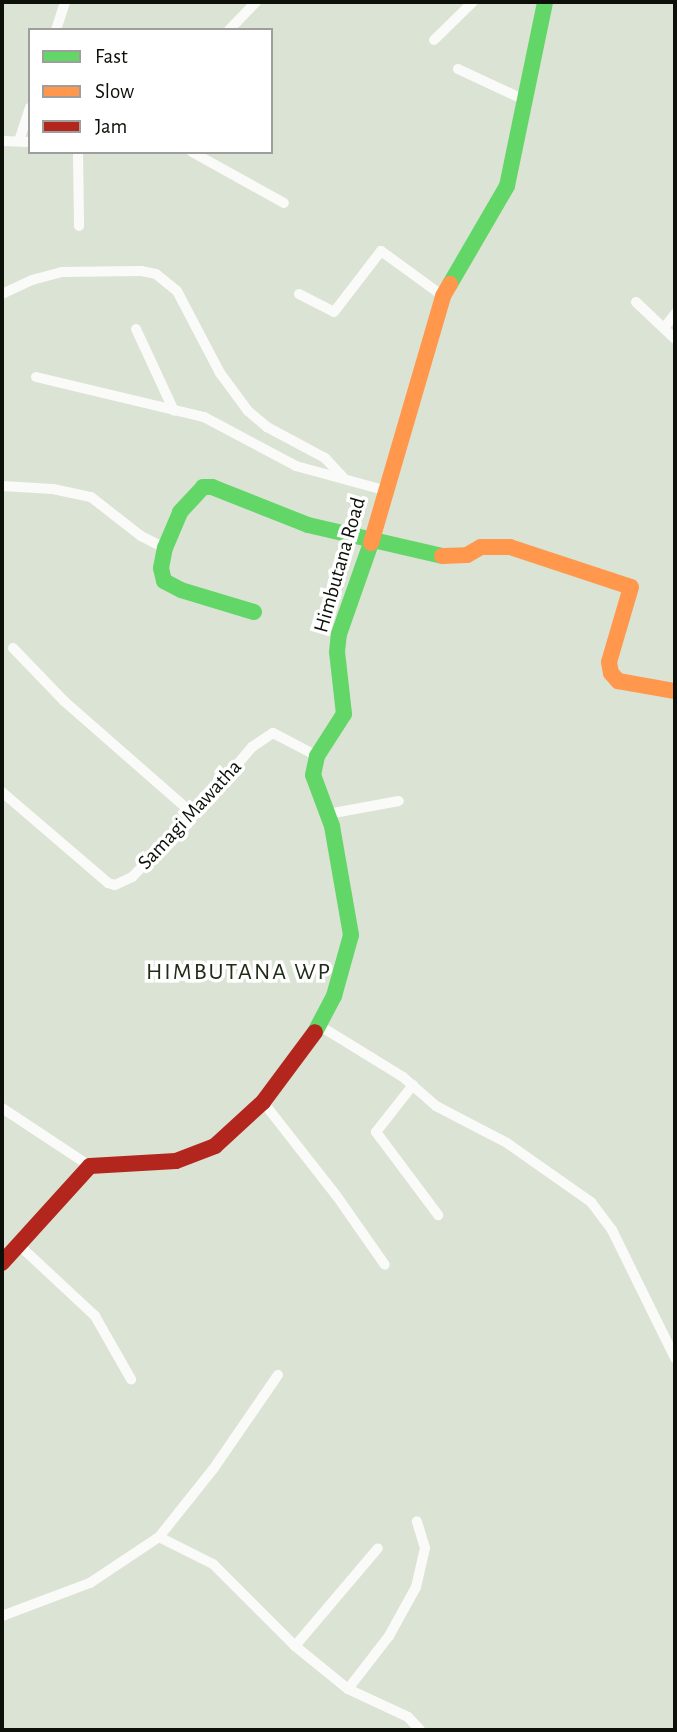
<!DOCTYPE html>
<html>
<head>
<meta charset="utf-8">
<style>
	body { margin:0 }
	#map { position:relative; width:677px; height:1732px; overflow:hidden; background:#dbe3d4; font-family:"Alegreya Sans",sans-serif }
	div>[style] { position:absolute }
	.street>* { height:10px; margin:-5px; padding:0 5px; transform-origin:5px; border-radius:5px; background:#fafbf9 }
	.fast>* { height:16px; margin:-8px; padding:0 8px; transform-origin:8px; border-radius:8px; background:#63d668 }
	.slow>* { height:16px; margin:-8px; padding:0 8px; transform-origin:8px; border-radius:8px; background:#ff974d }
	.jam>* { height:16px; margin:-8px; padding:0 8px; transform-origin:8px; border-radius:8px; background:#b3261e }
	span { translate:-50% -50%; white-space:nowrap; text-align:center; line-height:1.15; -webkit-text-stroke:7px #fff; paint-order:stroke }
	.street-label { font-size:21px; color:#0c1008 }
	.quarter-label { font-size:24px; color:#222d18; letter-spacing:2px }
	.frame { position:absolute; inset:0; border:4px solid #0c1008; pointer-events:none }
	.legend { position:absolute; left:28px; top:28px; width:245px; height:126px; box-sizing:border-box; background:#fff; border:2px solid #9e9f9c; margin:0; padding:9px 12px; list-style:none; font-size:21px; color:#0c1008 }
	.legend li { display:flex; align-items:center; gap:14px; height:35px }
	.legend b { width:35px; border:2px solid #9e9f9c }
</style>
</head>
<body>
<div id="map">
	<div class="street">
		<div style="left:56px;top:30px;width:29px;rotate:-72deg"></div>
		<div style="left:229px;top:30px;width:39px;rotate:-46deg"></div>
		<div style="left:434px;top:40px;width:54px;rotate:-44.3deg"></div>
		<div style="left:458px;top:69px;width:76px;rotate:24.9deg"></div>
		<div style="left:2px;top:141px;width:28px;rotate:2deg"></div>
		<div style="left:19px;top:141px;width:35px;rotate:-72deg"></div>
		<div style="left:78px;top:152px;width:74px;rotate:89.2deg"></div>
		<div style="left:192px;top:152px;width:105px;rotate:29deg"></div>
		<div style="left:2px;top:294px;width:33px;rotate:-25deg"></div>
		<div style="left:32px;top:280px;width:30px;rotate:-15deg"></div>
		<div style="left:61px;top:272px;width:80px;rotate:-0.7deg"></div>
		<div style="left:141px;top:271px;width:15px;rotate:11deg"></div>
		<div style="left:156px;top:274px;width:27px;rotate:39deg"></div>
		<div style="left:177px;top:291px;width:93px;rotate:62.3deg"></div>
		<div style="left:220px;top:373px;width:47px;rotate:53.6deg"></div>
		<div style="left:248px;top:411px;width:25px;rotate:40deg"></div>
		<div style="left:267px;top:427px;width:66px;rotate:28.1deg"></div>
		<div style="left:325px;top:458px;width:26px;rotate:47deg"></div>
		<div style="left:299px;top:294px;width:39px;rotate:27deg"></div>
		<div style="left:334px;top:312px;width:77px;rotate:-52.4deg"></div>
		<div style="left:381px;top:251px;width:77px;rotate:36deg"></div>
		<div style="left:636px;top:302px;width:54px;rotate:43.5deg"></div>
		<div style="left:664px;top:328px;width:18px;rotate:-52deg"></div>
		<div style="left:136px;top:329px;width:90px;rotate:65.1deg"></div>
		<div style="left:36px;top:377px;width:173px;rotate:13.4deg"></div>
		<div style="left:204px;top:417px;width:104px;rotate:28deg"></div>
		<div style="left:296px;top:466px;width:91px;rotate:15.3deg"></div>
		<div style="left:2px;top:486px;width:51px;rotate:3.4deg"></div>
		<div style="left:53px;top:489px;width:39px;rotate:12deg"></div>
		<div style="left:91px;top:497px;width:63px;rotate:38deg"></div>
		<div style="left:141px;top:536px;width:27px;rotate:27deg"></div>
		<div style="left:13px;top:648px;width:74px;rotate:46.1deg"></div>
		<div style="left:64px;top:701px;width:173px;rotate:41.2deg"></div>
		<div style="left:2px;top:792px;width:140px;rotate:40.6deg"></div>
		<div style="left:108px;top:883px;width:7px;rotate:16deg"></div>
		<div style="left:115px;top:885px;width:19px;rotate:-25deg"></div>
		<div style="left:132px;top:877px;width:88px;rotate:-45deg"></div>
		<div style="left:194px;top:815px;width:89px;rotate:-49.5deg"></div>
		<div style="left:252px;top:747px;width:25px;rotate:-34deg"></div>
		<div style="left:273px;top:733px;width:50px;rotate:27.6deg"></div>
		<div style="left:328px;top:814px;width:72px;rotate:-10.4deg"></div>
		<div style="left:320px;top:1026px;width:97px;rotate:31.6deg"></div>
		<div style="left:403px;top:1077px;width:44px;rotate:41.3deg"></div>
		<div style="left:436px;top:1106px;width:80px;rotate:27.5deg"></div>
		<div style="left:507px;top:1143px;width:103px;rotate:35.1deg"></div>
		<div style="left:591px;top:1202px;width:35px;rotate:53deg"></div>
		<div style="left:612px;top:1230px;width:143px;rotate:63.8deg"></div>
		<div style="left:413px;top:1085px;width:60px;rotate:128.2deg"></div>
		<div style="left:376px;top:1132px;width:104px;rotate:53.2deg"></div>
		<div style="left:263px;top:1102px;width:118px;rotate:51.9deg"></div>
		<div style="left:336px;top:1195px;width:85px;rotate:55deg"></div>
		<div style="left:2px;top:1108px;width:105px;rotate:33.4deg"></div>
		<div style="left:20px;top:1246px;width:103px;rotate:43deg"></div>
		<div style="left:95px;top:1316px;width:73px;rotate:60.3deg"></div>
		<div style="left:159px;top:1537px;width:60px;rotate:26.6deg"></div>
		<div style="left:213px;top:1564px;width:116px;rotate:45deg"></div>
		<div style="left:295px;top:1646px;width:68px;rotate:39.1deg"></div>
		<div style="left:348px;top:1689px;width:66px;rotate:25deg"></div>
		<div style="left:408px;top:1717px;width:18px;rotate:47deg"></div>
		<div style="left:2px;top:1616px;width:94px;rotate:-20.6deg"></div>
		<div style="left:90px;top:1583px;width:83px;rotate:-33.7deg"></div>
		<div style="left:159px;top:1537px;width:88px;rotate:-51.4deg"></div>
		<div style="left:214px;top:1468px;width:113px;rotate:-55.5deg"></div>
		<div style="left:295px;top:1646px;width:128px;rotate:-49.7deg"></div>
		<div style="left:348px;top:1689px;width:67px;rotate:-52.3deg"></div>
		<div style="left:389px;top:1636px;width:56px;rotate:-61.1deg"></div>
		<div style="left:416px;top:1587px;width:40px;rotate:-77deg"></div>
		<div style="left:425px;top:1548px;width:28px;rotate:-107deg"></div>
	</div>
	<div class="fast">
		<div style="left:450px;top:284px;width:113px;rotate:-59.8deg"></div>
		<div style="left:507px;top:186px;width:188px;rotate:-78.3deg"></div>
		<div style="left:254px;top:612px;width:76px;rotate:-163.2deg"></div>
		<div style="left:181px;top:590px;width:19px;rotate:-152deg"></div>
		<div style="left:164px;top:581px;width:13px;rotate:-103deg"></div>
		<div style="left:161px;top:568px;width:20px;rotate:-79deg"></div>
		<div style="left:165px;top:548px;width:39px;rotate:-67deg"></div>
		<div style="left:180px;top:512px;width:34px;rotate:-47deg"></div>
		<div style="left:203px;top:487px;width:9px"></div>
		<div style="left:212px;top:487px;width:103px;rotate:21.6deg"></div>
		<div style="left:308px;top:525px;width:138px;rotate:13deg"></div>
		<div style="left:315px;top:1032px;width:41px;rotate:-62.2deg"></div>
		<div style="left:334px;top:996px;width:63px;rotate:-74.4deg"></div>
		<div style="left:351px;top:935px;width:111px;rotate:-99.9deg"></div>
		<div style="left:332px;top:826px;width:54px;rotate:-110.4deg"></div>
		<div style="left:313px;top:775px;width:19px;rotate:-78deg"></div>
		<div style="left:317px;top:756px;width:50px;rotate:-57.3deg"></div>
		<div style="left:344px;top:714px;width:62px;rotate:-96.4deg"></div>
		<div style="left:337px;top:652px;width:18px;rotate:-84deg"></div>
		<div style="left:339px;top:634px;width:96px;rotate:-70.6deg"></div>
	</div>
	<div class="slow">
		<div style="left:371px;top:543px;width:257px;rotate:-73.7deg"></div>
		<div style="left:443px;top:296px;width:14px;rotate:-60deg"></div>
		<div style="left:442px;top:556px;width:25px;rotate:-2deg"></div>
		<div style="left:467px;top:555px;width:16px;rotate:-30deg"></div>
		<div style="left:481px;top:547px;width:29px"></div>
		<div style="left:510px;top:547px;width:127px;rotate:18.3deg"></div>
		<div style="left:631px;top:587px;width:78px;rotate:106.3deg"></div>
		<div style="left:609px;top:662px;width:11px;rotate:80deg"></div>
		<div style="left:611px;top:673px;width:11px;rotate:49deg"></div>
		<div style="left:618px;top:681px;width:58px;rotate:10deg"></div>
	</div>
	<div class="jam">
		<div style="left:2px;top:1263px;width:131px;rotate:-47.8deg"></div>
		<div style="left:90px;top:1166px;width:86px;rotate:-3.3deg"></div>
		<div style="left:176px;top:1161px;width:42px;rotate:-21deg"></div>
		<div style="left:215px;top:1146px;width:65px;rotate:-42.5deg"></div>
		<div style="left:263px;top:1102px;width:87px;rotate:-53.4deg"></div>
	</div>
	<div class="street-label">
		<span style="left:340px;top:565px;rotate:-74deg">Himbutana Road</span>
		<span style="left:190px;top:815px;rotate:-47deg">Samagi Mawatha</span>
	</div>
	<div class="quarter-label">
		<span style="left:239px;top:973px">HIMBUTANA WP</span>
	</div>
	<div class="frame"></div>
	<ul class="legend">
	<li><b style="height:9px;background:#63d668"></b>Fast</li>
	<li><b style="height:9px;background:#ff974d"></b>Slow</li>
	<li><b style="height:9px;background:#b3261e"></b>Jam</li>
	</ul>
</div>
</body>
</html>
